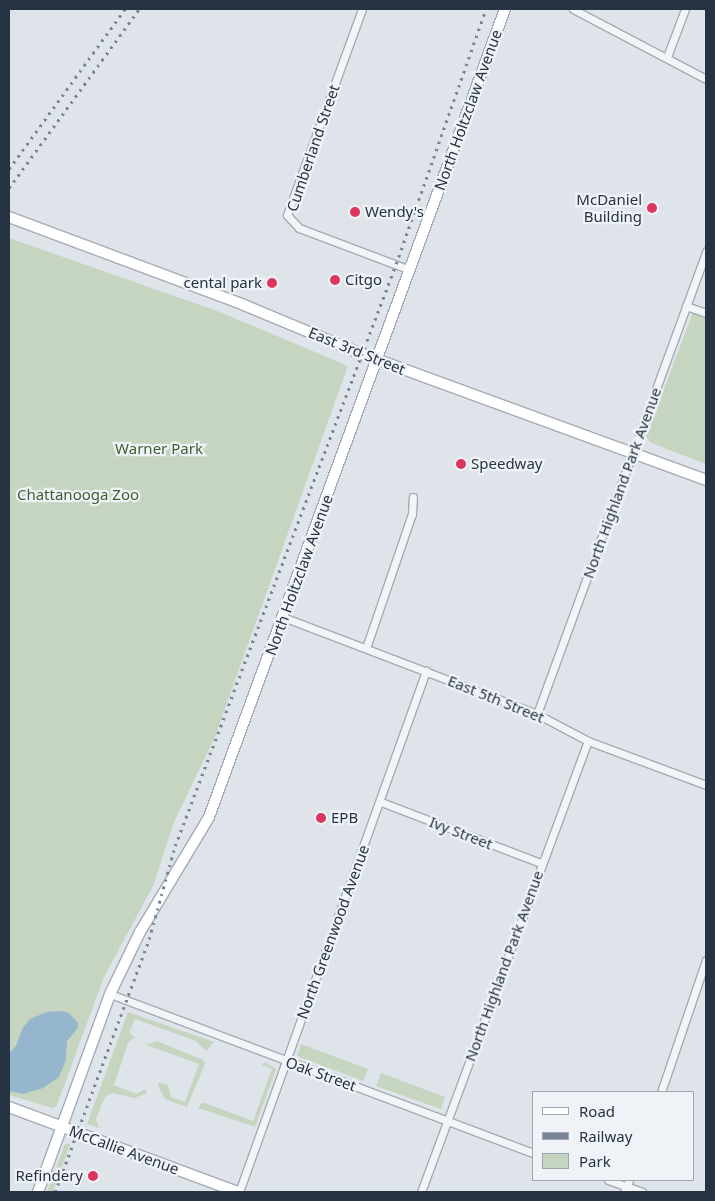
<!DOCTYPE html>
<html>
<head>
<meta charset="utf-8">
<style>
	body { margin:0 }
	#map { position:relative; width:715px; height:1201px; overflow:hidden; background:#dfe4ea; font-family:"Noto Sans",sans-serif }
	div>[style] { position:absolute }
	.green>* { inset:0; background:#c6d5bf }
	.water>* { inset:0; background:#96b6ce }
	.roads { filter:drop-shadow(1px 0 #a4abb5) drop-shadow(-1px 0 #a4abb5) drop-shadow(0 1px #a4abb5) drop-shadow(0 -1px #a4abb5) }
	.street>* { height:7px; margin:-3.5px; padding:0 3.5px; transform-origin:3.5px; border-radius:3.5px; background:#f2f5f8 }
	.secondary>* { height:10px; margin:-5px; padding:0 5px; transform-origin:5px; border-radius:5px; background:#fff }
	.rail>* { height:2.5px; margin-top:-1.25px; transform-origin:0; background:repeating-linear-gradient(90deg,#778595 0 2.5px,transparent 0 7.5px) }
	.dots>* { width:14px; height:14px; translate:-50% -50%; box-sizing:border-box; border:2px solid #eff3f7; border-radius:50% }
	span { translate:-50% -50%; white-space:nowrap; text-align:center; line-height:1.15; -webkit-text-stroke:4.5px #eff3f7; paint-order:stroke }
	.street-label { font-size:15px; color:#263343 }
	.poi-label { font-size:15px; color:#263343 }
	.right { translate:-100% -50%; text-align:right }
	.left { translate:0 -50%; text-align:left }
	.park-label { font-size:15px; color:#3f6032 }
	.frame { position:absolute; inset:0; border:10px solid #263343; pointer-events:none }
	.legend { position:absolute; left:532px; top:1091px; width:162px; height:90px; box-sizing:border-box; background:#eff3f7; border:1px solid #9fa6af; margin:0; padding:6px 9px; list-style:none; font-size:15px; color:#263343 }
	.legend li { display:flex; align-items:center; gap:10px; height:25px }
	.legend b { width:25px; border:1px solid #9fa6af }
</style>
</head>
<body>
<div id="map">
	<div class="green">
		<div style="clip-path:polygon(9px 238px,220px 312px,348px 366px,214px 739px,174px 822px,153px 886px,104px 977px,57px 1105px,53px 1108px,9px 1095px)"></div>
		<div style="clip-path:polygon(693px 312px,706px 319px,706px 464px,651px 443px,646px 437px)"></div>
		<div style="clip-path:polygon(128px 1012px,214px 1042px,206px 1051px,196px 1041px,135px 1019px,129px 1033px,135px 1037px,128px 1043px,114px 1085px,136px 1094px,145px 1089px,147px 1093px,134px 1098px,113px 1093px,105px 1097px,96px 1119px,99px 1128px,87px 1124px)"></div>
		<div style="clip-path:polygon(157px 1041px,203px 1060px,205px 1064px,187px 1107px,165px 1099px,158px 1085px,159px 1082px,168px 1085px,171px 1097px,185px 1102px,199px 1064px,146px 1045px)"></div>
		<div style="clip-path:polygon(301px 1044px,368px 1069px,363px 1081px,297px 1056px)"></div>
		<div style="clip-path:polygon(265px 1062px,276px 1069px,255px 1127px,198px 1108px,201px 1103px,205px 1103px,253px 1121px,272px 1069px,262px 1065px)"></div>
		<div style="clip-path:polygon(381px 1073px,445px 1097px,441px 1109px,376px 1086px)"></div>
		<div style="clip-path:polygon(65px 1144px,70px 1144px,53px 1192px,47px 1192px)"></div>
	</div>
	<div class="water">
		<div style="clip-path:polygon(61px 1011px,69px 1013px,78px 1023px,77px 1029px,67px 1041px,66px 1060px,59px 1077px,43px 1088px,23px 1094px,9px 1091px,9px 1053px,16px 1046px,22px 1029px,30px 1019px,47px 1012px)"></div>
	</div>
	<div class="roads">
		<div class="street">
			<div style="left:362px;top:9px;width:219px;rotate:110deg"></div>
			<div style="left:287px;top:215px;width:18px;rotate:47deg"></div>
			<div style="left:299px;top:228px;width:119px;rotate:20.7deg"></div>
			<div style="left:573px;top:9px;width:150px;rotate:27.8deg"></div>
			<div style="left:667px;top:57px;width:51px;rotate:-69.4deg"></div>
			<div style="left:686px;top:306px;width:21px;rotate:19deg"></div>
			<div style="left:283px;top:617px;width:272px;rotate:20.9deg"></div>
			<div style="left:537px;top:714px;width:58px;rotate:27.9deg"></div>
			<div style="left:588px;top:741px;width:126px;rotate:20.4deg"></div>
			<div style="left:366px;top:648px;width:142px;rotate:-71.1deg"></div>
			<div style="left:412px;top:514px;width:17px;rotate:-87deg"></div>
			<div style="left:537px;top:714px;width:493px;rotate:-69.9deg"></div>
			<div style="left:381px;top:802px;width:171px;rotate:20.9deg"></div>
			<div style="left:110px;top:994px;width:453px;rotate:20.6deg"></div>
			<div style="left:661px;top:1092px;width:139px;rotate:-71.2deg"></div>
			<div style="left:608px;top:1180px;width:36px;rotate:19deg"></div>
			<div style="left:239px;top:1192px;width:554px;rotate:-70.26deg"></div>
			<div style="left:421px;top:1192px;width:481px;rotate:-69.7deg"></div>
			<div style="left:624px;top:1192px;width:13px;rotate:-67deg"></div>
		</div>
		<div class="secondary">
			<div style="left:9px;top:217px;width:251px;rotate:20.5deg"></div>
			<div style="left:244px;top:305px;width:128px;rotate:22.6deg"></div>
			<div style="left:362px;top:354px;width:366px;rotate:20.1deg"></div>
			<div style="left:9px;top:1107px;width:244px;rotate:20.4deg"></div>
			<div style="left:38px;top:1192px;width:211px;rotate:-70deg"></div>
			<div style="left:110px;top:994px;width:69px;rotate:-64.2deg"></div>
			<div style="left:140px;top:932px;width:134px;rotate:-59deg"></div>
			<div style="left:209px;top:817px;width:861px;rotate:-69.88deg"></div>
		</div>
	</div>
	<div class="rail">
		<div style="left:9px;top:169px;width:198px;rotate:-54.1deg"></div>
		<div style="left:9px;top:188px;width:221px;rotate:-54deg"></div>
		<div style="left:55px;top:1192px;width:270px;rotate:-69.6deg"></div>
		<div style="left:149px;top:939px;width:97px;rotate:-74.4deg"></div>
		<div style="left:175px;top:846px;width:623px;rotate:-69.21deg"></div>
		<div style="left:396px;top:264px;width:270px;rotate:-70.6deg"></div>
	</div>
	<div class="dots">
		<div style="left:652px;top:208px;background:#dc365f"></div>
		<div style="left:355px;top:212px;background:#dc365f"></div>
		<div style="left:335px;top:280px;background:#dc365f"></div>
		<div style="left:272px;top:283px;background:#dc365f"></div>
		<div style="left:461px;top:464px;background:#dc365f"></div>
		<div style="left:321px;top:818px;background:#dc365f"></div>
		<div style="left:93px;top:1176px;background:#dc365f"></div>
	</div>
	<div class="street-label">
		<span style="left:468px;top:110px;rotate:-70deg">North Holtzclaw Avenue</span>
		<span style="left:313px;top:148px;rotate:-71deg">Cumberland Street</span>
		<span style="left:357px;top:351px;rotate:22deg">East 3rd Street</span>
		<span style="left:622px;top:483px;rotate:-70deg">North Highland Park Avenue</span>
		<span style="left:299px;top:575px;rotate:-70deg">North Holtzclaw Avenue</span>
		<span style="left:496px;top:699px;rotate:22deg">East 5th Street</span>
		<span style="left:461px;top:833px;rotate:21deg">Ivy Street</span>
		<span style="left:333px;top:932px;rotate:-70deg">North Greenwood Avenue</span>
		<span style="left:504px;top:966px;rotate:-70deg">North Highland Park Avenue</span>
		<span style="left:321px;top:1074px;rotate:20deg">Oak Street</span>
		<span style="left:124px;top:1150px;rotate:20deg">McCallie Avenue</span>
	</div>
	<div class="poi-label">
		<span class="right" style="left:642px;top:208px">McDaniel<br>Building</span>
		<span class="left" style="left:365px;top:212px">Wendy's</span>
		<span class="left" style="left:345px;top:280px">Citgo</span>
		<span class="right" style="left:262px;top:283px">cental park</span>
		<span class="left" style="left:471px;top:464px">Speedway</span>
		<span class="left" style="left:331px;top:818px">EPB</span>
		<span class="right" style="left:83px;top:1176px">Refindery</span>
	</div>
	<div class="park-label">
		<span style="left:159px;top:449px">Warner Park</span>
		<span style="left:78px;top:495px">Chattanooga Zoo</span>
	</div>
	<div class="frame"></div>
	<ul class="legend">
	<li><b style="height:6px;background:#fff"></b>Road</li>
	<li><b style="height:6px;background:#778595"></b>Railway</li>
	<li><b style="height:14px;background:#c6d5bf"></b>Park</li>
	</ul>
</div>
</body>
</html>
